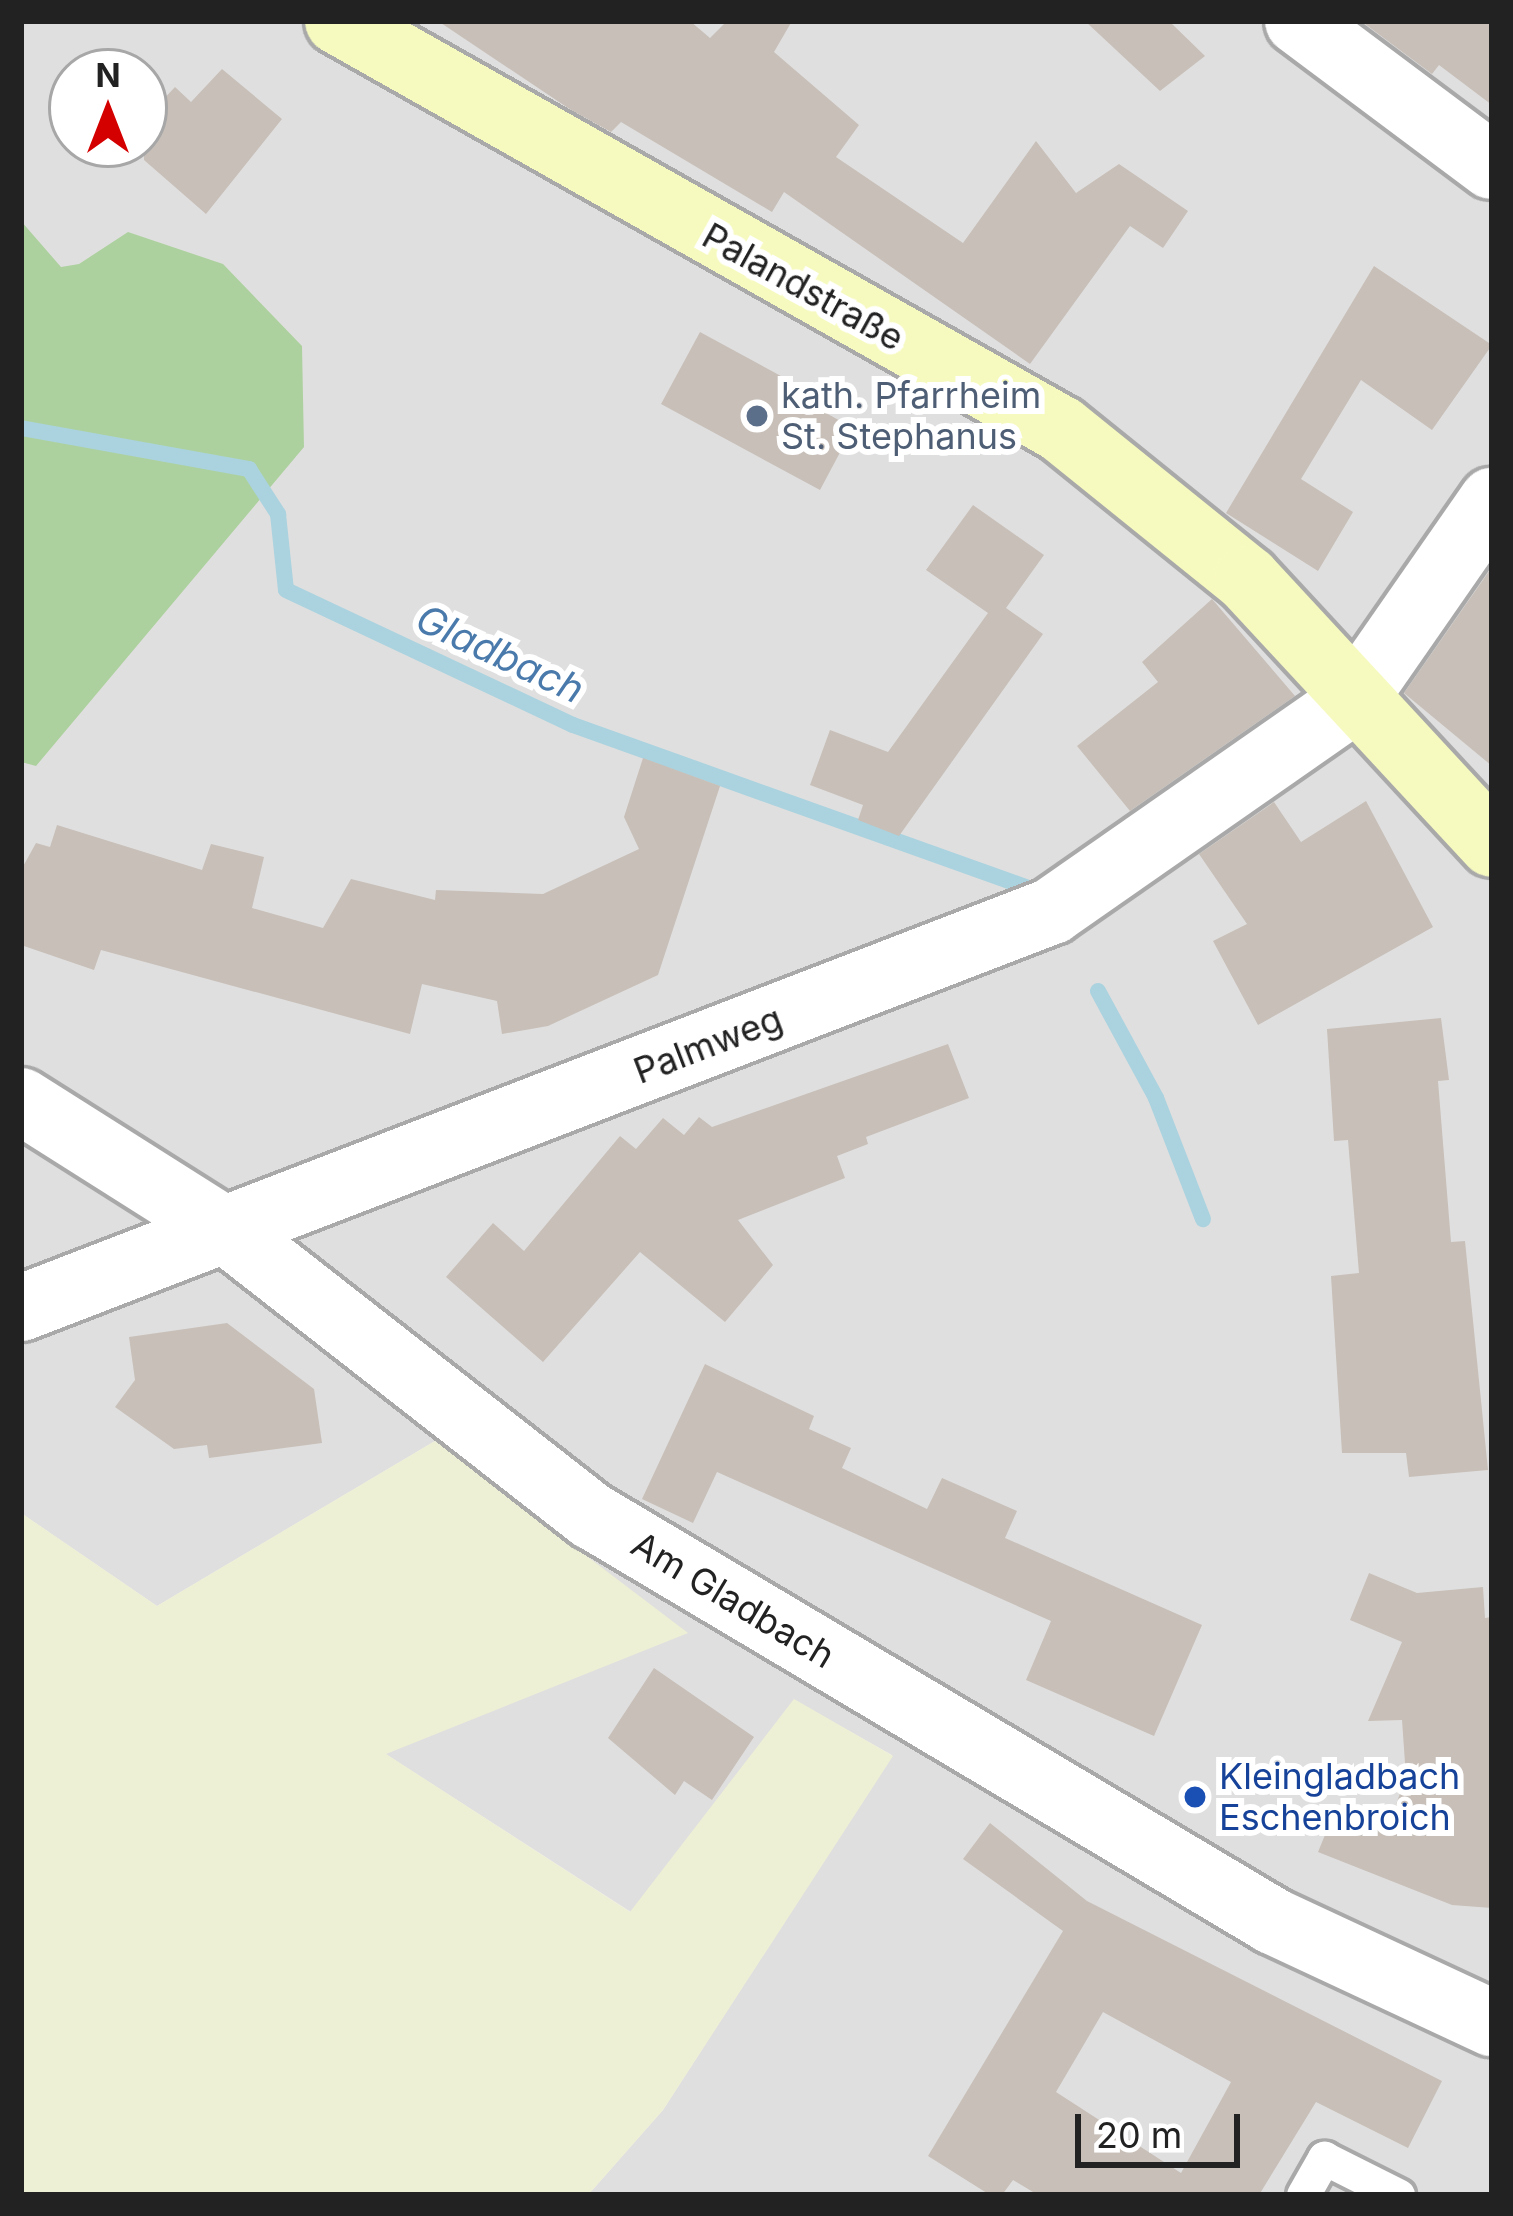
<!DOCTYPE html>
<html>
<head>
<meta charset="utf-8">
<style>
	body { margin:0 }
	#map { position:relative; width:1513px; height:2216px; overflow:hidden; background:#f2efe9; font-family:Inter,sans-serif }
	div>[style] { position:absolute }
	.residential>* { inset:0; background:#e0dfdf }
	.farmland>* { inset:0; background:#eef0d5 }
	.forest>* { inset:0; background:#add19e }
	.stream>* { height:16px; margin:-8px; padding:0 8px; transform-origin:8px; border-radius:8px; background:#aad3df }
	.building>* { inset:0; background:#c7bfb8 }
	.roads { filter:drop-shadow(3px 0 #a9a9a9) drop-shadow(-3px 0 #a9a9a9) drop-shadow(0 3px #a9a9a9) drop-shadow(0 -3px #a9a9a9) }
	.service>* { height:33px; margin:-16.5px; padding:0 16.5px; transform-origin:16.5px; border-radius:16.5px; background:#fff }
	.minor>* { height:66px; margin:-33px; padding:0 33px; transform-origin:33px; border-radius:33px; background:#fff }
	.tertiary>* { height:66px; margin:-33px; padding:0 33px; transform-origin:33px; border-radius:33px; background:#fff }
	.secondary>* { height:66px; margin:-33px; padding:0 33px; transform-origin:33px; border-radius:33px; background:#f7fabf }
	.dots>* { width:33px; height:33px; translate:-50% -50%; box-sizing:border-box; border:6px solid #fff; border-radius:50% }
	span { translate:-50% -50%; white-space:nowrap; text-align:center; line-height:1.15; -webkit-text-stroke:12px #fff; paint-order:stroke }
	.street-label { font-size:36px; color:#222 }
	.service-label { font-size:36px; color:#4e5e75 }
	.left { translate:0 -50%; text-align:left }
	.transit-label { font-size:36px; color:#164399 }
	.water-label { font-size:39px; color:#4a7aab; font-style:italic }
	.frame { position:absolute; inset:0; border:24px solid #222; pointer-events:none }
	.north { position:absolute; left:48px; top:48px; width:120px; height:120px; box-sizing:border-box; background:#fff; border:3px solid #a7a7a7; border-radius:50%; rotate:0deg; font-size:33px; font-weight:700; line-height:48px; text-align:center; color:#222 }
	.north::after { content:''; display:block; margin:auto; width:42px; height:54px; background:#d40000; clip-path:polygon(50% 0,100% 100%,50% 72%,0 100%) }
	.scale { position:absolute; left:1075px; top:2114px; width:165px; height:54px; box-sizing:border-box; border:6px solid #222; border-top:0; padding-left:15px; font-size:36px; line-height:42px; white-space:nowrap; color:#222; -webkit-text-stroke:9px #fff; paint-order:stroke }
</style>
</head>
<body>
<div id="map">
	<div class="residential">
		<div style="clip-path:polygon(evenodd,21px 21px,1492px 21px,1492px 2195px,588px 2195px,663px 2110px,892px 1755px,794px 1700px,631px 1912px,384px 1753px,435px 1441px,157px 1606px,21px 1513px,21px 21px,72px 72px,144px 72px,144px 144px,72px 144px,72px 72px)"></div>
	</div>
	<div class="farmland">
		<div style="clip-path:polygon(435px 1441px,688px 1633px,386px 1754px,630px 1912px,794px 1699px,893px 1756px,663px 2110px,588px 2195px,21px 2195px,21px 1513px,157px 1606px)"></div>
	</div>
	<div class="forest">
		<div style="clip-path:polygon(21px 221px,61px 267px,79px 264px,128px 232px,223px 264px,302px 346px,304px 447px,36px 766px,21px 762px)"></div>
	</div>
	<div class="stream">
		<div style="left:21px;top:428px;width:232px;rotate:10.2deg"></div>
		<div style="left:249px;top:469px;width:54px;rotate:57.2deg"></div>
		<div style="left:278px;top:514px;width:76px;rotate:84deg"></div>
		<div style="left:286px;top:590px;width:317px;rotate:25.2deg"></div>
		<div style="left:573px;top:725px;width:486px;rotate:19.7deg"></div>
		<div style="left:1098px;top:991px;width:122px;rotate:61.5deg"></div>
		<div style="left:1156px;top:1098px;width:130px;rotate:68.8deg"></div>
	</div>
	<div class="building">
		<div style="clip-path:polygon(438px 21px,690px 21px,710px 38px,727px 21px,792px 21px,774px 52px,859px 125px,836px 157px,963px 243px,1036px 141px,1076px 193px,1119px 164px,1188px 211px,1163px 248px,1130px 226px,1030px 364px,784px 192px,772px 212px,621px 122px,611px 132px,571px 110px)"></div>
		<div style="clip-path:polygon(1085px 21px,1169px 21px,1205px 56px,1160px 91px)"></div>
		<div style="clip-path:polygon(1361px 21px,1492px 21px,1492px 105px,1439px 65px,1432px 74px)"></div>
		<div style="clip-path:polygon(222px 69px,282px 119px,206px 214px,144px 160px,144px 120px,175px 87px,191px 102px)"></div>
		<div style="clip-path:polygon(1374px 266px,1492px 345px,1432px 430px,1361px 380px,1301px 479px,1353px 512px,1318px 571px,1226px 513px)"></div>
		<div style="clip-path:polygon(700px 332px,814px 394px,808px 403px,853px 428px,820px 490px,661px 404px)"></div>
		<div style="clip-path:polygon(973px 505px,1044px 555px,1006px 608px,1043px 634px,899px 836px,858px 820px,863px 805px,810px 785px,830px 730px,888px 752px,988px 613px,926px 570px)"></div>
		<div style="clip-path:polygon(1492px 567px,1492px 766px,1404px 693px)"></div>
		<div style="clip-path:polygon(1212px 599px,1295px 696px,1130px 811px,1077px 746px,1158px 682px,1142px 662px)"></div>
		<div style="clip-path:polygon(643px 758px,720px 786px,658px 975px,548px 1026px,502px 1034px,497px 1001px,422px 984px,410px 1034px,101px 950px,94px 970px,21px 945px,21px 870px,36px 843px,50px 847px,57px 825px,202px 870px,211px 844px,264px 857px,252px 908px,323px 928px,351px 879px,435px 900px,436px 890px,543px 894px,639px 849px,624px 817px)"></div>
		<div style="clip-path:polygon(1366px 801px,1433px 927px,1258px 1025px,1213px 941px,1247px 924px,1199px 854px,1274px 802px,1301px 842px)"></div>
		<div style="clip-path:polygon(1441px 1018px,1449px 1080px,1438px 1081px,1451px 1242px,1465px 1241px,1488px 1470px,1409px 1477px,1406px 1453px,1342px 1453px,1331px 1276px,1359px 1273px,1348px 1140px,1334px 1141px,1327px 1029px)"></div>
		<div style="clip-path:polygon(948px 1044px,969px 1098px,866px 1137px,868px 1144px,837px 1156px,845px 1178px,738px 1220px,773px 1265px,725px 1322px,640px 1252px,543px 1362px,446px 1277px,493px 1223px,524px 1251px,620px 1136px,636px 1149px,663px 1118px,684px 1135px,699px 1117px,712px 1127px)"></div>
		<div style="clip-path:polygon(227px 1323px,314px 1389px,322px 1443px,209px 1458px,207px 1445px,174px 1449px,115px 1407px,135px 1380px,129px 1337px)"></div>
		<div style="clip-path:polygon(705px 1364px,814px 1416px,809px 1429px,851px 1448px,842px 1468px,927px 1509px,942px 1478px,1017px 1511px,1005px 1538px,1202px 1625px,1154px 1736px,1026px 1680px,1051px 1621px,717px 1472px,693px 1523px,642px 1499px)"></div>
		<div style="clip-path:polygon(1369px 1573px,1417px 1593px,1483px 1587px,1485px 1618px,1492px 1617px,1492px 1908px,1452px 1905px,1318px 1852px,1334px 1813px,1386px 1832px,1406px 1777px,1402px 1720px,1368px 1721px,1402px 1642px,1350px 1620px)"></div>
		<div style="clip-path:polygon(654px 1668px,754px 1737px,712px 1800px,684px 1781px,675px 1795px,608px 1738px)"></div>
		<div style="clip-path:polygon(evenodd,990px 1823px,1087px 1901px,1442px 2081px,1408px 2148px,1316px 2102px,1259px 2195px,1038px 2195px,1013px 2180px,1002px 2195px,990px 2195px,928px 2156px,1063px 1931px,963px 1859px,990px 1823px,1103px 2012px,1231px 2082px,1181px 2173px,1056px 2092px,1103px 2012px)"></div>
	</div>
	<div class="roads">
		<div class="service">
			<div style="left:1303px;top:2195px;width:43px;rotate:-60.4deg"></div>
			<div style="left:1324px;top:2158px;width:83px;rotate:26.6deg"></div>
		</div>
		<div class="minor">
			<div style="left:1298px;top:21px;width:242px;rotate:36.8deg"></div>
			<div style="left:21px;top:1101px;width:245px;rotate:32.3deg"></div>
			<div style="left:228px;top:1232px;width:462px;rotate:38deg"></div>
			<div style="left:592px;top:1516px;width:792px;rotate:30.74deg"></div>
			<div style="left:1273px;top:1921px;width:242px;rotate:25deg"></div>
			<div style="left:21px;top:1308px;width:1105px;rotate:-21.06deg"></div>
			<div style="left:1052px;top:911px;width:367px;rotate:-34.9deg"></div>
		</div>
		<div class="tertiary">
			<div style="left:1353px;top:701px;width:244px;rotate:-55.2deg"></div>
		</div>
		<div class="secondary">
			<div style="left:338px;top:21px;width:830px;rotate:29.44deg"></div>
			<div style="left:1061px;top:429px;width:239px;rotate:38.9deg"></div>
			<div style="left:1247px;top:579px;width:361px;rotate:47.2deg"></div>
		</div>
	</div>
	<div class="dots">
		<div style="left:757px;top:416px;background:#5c6f8a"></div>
		<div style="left:1195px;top:1797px;background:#1a4fb4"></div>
	</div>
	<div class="street-label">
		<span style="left:803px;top:287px;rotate:29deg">Palandstraße</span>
		<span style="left:708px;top:1045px;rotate:-21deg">Palmweg</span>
		<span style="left:733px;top:1600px;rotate:31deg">Am Gladbach</span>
	</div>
	<div class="service-label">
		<span class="left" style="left:781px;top:416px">kath. Pfarrheim<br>St. Stephanus</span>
	</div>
	<div class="transit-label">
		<span class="left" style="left:1219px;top:1797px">Kleingladbach<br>Eschenbroich</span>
	</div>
	<div class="water-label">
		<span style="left:500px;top:654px;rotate:25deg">Gladbach</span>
	</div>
	<div class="frame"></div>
	<div class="north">N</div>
	<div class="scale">20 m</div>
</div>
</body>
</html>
